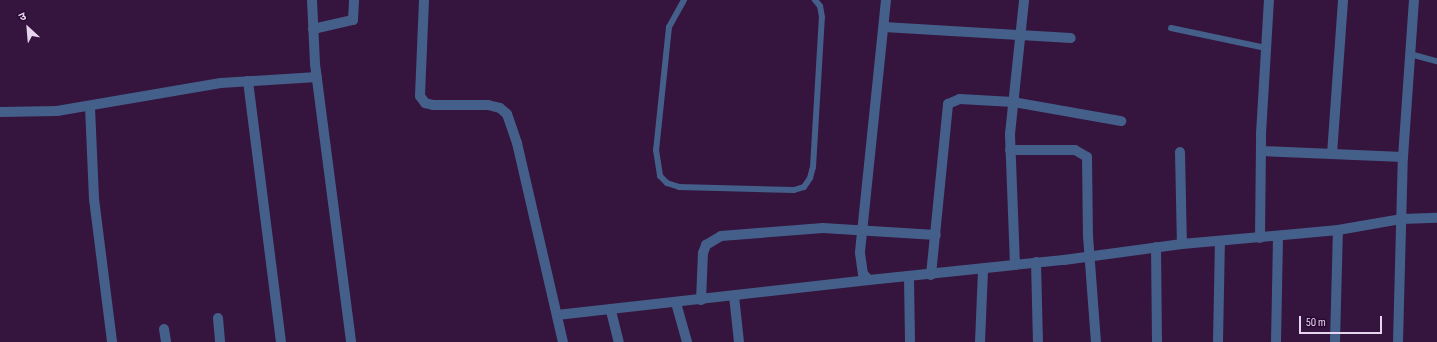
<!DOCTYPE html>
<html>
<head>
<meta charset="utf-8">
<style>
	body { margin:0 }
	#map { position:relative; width:1437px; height:342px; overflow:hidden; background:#35143d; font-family:"Sofia Sans Condensed","Noto Sans Devanagari",sans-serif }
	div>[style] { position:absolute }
	.service>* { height:6px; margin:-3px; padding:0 3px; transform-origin:3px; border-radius:3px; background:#445f89 }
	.minor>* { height:10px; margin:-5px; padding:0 5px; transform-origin:5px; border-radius:5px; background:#445f89 }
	span { translate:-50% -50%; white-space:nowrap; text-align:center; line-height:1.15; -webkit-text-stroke:3px #2a0a33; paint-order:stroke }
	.north { position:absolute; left:8px; top:8px; width:40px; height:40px; -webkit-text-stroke:3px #2a0a33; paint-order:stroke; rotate:334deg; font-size:11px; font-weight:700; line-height:16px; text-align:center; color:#e8d4ee }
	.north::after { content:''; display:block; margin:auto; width:14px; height:18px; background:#e8d4ee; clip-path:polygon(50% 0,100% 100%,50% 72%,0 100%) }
	.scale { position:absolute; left:1299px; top:316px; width:83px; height:18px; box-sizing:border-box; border:2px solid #e8d4ee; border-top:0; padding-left:5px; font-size:12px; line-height:14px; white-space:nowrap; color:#e8d4ee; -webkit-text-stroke:3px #2a0a33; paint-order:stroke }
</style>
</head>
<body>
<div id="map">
	<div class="service">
		<div style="left:684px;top:0;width:31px;rotate:119deg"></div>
		<div style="left:669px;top:27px;width:124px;rotate:96deg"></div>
		<div style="left:656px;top:150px;width:26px;rotate:81deg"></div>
		<div style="left:660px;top:176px;width:10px;rotate:45deg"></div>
		<div style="left:667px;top:183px;width:13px;rotate:18deg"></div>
		<div style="left:679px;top:187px;width:115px;rotate:1.5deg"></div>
		<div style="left:794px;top:190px;width:10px;rotate:-17deg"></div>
		<div style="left:804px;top:187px;width:11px;rotate:-56deg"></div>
		<div style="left:810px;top:178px;width:11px;rotate:-75deg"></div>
		<div style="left:813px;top:167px;width:150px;rotate:-86.6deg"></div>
		<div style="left:822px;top:17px;width:11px;rotate:-100deg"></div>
		<div style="left:820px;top:6px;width:8px;rotate:-130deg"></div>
		<div style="left:1171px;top:28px;width:97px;rotate:11.9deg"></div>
		<div style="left:1410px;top:54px;width:28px;rotate:15deg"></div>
	</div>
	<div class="minor">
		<div style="left:312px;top:0;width:64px;rotate:87.3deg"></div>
		<div style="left:315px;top:64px;width:280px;rotate:82.6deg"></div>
		<div style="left:424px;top:0;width:96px;rotate:92.4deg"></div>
		<div style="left:420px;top:96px;width:9px;rotate:54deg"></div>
		<div style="left:425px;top:103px;width:8px;rotate:14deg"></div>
		<div style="left:433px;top:105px;width:55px"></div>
		<div style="left:488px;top:105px;width:12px;rotate:14deg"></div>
		<div style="left:500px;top:108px;width:9px;rotate:41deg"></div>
		<div style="left:507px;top:114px;width:31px;rotate:71deg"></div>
		<div style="left:517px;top:143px;width:204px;rotate:77deg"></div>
		<div style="left:886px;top:0;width:254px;rotate:95.9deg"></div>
		<div style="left:860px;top:253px;width:21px;rotate:82deg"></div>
		<div style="left:863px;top:274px;width:8px;rotate:45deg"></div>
		<div style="left:869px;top:280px;width:196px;rotate:-5.9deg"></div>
		<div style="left:1064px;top:260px;width:119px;rotate:-7.7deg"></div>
		<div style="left:1182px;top:244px;width:157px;rotate:-5.1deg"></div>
		<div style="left:1338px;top:230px;width:65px;rotate:-9.8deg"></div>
		<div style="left:1402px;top:219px;width:35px;rotate:-2deg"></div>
		<div style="left:884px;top:27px;width:187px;rotate:3.4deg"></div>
		<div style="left:313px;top:29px;width:41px;rotate:-12.7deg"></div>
		<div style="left:353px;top:20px;width:20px;rotate:-87deg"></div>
		<div style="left:248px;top:81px;width:263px;rotate:82.8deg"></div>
		<div style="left:90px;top:107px;width:92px;rotate:87.5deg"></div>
		<div style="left:94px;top:199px;width:144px;rotate:82.8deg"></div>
		<div style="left:0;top:112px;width:57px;rotate:-1deg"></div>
		<div style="left:57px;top:111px;width:166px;rotate:-9.7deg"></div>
		<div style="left:221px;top:83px;width:96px;rotate:-3.6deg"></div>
		<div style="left:1010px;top:150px;width:65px"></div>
		<div style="left:1075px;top:150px;width:14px;rotate:30deg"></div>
		<div style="left:1087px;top:157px;width:79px;rotate:89.3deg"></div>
		<div style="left:1088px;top:236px;width:106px;rotate:85.7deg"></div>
		<div style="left:1261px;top:151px;width:142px;rotate:2.4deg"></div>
		<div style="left:1180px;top:152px;width:92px;rotate:88.8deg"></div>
		<div style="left:1332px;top:154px;width:154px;rotate:-85.9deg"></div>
		<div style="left:1260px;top:238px;width:104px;rotate:-89.4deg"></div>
		<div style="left:1261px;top:134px;width:134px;rotate:-86.6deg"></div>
		<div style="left:1156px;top:247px;width:95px;rotate:89.4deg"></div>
		<div style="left:1036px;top:262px;width:80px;rotate:88.6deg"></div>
		<div style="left:1015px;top:265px;width:131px;rotate:-92.2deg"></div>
		<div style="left:1010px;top:134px;width:135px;rotate:-84deg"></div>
		<div style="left:931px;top:275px;width:172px;rotate:-84.3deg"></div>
		<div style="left:948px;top:104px;width:13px;rotate:-23deg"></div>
		<div style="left:960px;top:99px;width:53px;rotate:3.2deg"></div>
		<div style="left:1013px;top:102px;width:110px;rotate:10deg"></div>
		<div style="left:909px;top:278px;width:64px;rotate:89.1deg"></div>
		<div style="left:734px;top:296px;width:46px;rotate:83.8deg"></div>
		<div style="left:701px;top:300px;width:47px;rotate:-87.6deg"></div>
		<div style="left:703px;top:253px;width:9px;rotate:-69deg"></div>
		<div style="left:706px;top:245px;width:17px;rotate:-31deg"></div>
		<div style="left:721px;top:236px;width:102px;rotate:-4.5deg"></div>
		<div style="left:823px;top:228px;width:113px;rotate:3.5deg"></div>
		<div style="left:676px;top:303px;width:41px;rotate:74.2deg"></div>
		<div style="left:611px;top:311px;width:32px;rotate:76deg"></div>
		<div style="left:557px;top:315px;width:314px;rotate:-6.4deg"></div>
		<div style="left:218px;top:318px;width:24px;rotate:85deg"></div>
		<div style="left:164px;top:329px;width:13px;rotate:81deg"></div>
		<div style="left:980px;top:342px;width:73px;rotate:-87.6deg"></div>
		<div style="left:1218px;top:342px;width:101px;rotate:-88.9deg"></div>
		<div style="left:1276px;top:342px;width:106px;rotate:-88.9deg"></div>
		<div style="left:1335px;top:342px;width:112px;rotate:-88.5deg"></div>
		<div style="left:1398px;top:342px;width:185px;rotate:-88.5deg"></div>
		<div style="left:1403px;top:157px;width:157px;rotate:-86deg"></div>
	</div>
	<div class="north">उ</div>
	<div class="scale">50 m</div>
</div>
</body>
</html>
